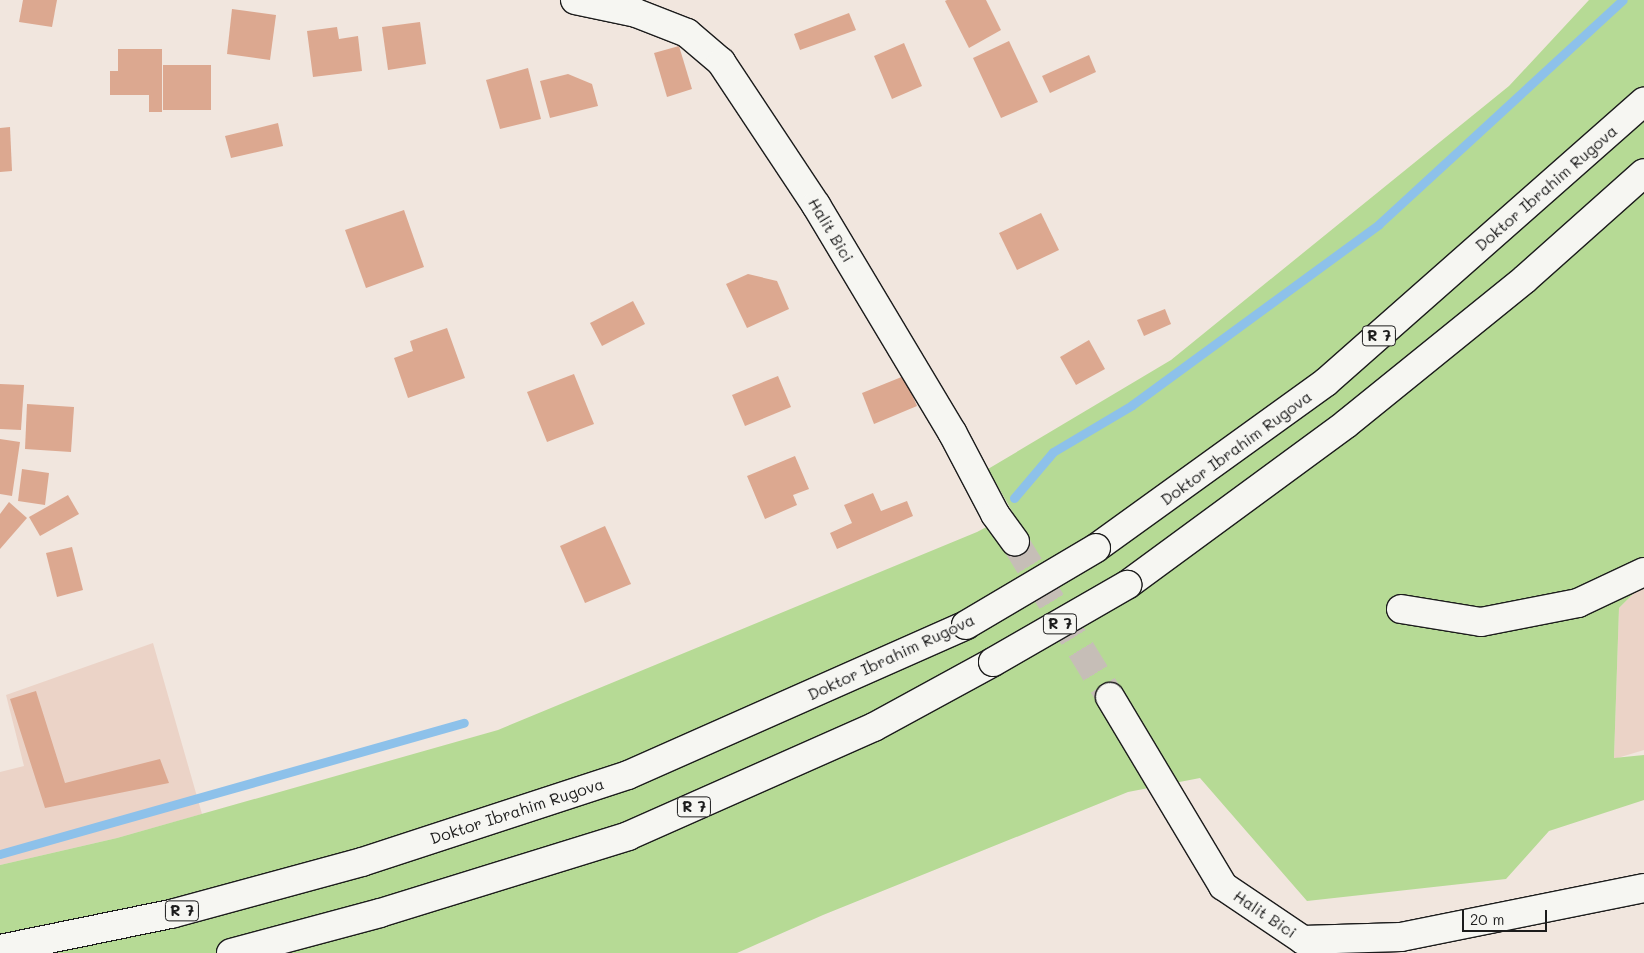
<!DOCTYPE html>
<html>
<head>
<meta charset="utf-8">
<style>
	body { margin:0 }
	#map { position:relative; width:1644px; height:953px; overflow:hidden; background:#f1e6de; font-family:Mali,sans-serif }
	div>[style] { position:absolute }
	.built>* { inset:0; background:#ebd3c7 }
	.green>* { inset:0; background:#b6da95 }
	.stream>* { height:9px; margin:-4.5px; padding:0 4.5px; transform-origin:4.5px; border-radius:4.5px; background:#8dc1ea }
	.building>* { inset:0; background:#dca890 }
	.minor-tunnel>* { height:28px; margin-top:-14px; transform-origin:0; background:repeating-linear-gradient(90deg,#c6beb7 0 28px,transparent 0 42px) }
	.roads { filter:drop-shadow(1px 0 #1c1c1c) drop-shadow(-1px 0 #1c1c1c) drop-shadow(0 1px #1c1c1c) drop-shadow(0 -1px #1c1c1c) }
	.minor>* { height:28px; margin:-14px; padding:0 14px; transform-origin:14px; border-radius:14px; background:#f6f6f2 }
	.motorway>* { height:28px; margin:-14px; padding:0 14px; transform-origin:14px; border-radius:14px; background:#f6f6f2 }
	.bridges { filter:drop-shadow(1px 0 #1c1c1c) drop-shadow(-1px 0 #1c1c1c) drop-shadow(0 1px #1c1c1c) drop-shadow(0 -1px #1c1c1c) }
	.motorway-bridge>* { height:28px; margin:-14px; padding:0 14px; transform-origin:14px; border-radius:14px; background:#f6f6f2 }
	span { translate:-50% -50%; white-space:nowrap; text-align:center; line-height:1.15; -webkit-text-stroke:4px #f6f6f2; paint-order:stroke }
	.shield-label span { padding:1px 4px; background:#f6f6f2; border:1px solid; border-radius:4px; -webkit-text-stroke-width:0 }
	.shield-label { font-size:15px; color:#1c1c1c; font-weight:700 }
	.street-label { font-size:16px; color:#1c1c1c }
	.scale { position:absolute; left:1462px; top:910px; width:85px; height:22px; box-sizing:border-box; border:2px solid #1c1c1c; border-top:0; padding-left:6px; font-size:15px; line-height:18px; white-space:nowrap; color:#1c1c1c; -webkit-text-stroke:4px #f6f6f2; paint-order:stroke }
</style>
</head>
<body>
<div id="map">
	<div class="built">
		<div style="clip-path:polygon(1644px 583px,1644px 750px,1614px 759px,1619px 608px)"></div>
		<div style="clip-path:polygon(153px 643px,202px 814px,117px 838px,0 865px,0 772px,24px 766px,6px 695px)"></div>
	</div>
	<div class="green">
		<div style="clip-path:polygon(1589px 0,1644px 0,1644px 583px,1619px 608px,1614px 758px,1644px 755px,1644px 800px,1549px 831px,1506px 879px,1307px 901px,1200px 778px,1128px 792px,823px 915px,737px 953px,0 953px,0 865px,117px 838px,498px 730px,977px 532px,1013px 513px,988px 469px,1171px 360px,1509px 86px)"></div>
	</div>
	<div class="stream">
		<div style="left:1014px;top:498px;width:60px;rotate:-49.7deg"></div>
		<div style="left:1053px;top:452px;width:92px;rotate:-30.7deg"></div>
		<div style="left:1132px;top:405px;width:306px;rotate:-36.2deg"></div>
		<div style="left:1379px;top:224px;width:331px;rotate:-42.6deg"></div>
		<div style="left:0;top:854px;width:482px;rotate:-15.8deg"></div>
	</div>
	<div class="building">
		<div style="clip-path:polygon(23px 0,57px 0,52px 27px,19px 22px)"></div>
		<div style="clip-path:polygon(947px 0,986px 0,1001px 30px,969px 48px,945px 1px)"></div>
		<div style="clip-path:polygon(232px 9px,276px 15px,270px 60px,227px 54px)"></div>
		<div style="clip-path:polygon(849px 13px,856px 30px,800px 50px,794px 34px)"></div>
		<div style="clip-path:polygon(420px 22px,426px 64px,388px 70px,382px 27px)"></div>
		<div style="clip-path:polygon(337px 27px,339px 39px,358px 36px,362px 71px,313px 77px,307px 31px)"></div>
		<div style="clip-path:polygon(1009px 41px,1038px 102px,1001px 118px,973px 58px)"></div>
		<div style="clip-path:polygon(904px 43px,922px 86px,892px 99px,874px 56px)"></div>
		<div style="clip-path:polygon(679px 46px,692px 89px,667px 97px,654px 53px)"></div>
		<div style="clip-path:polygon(118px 49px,162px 49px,162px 112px,149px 112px,149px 95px,110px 95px,110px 71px,118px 71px)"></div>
		<div style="clip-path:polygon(1089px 55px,1096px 72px,1050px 93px,1042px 76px)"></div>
		<div style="clip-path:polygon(163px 65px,211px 65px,211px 110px,163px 110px)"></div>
		<div style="clip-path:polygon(528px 68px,541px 119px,500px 129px,486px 80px)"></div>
		<div style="clip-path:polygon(568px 74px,592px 84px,598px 106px,550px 118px,540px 81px)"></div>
		<div style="clip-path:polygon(278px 123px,283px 146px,231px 158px,225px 136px)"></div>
		<div style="clip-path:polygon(10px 127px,12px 171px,0 172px,0 128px)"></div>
		<div style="clip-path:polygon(404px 210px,424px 267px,366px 288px,345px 230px)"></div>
		<div style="clip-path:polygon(1041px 213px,1059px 250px,1017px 270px,999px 233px)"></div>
		<div style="clip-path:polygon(748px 274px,777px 281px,789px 309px,747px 328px,726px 284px)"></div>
		<div style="clip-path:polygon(633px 301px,645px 324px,602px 346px,590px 323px)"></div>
		<div style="clip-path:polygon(1165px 309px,1171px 324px,1144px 336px,1137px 320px)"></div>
		<div style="clip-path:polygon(447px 328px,465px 378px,408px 398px,394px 358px,413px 351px,410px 341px)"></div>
		<div style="clip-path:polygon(1089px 340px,1105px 369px,1076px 385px,1060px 357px)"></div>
		<div style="clip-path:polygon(574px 374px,594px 424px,547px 442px,527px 392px)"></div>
		<div style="clip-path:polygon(778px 376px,791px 407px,745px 426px,732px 395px)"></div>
		<div style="clip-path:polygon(904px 376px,917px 406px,874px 424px,862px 393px)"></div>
		<div style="clip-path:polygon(0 384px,24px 385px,21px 430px,0 429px)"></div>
		<div style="clip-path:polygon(27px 404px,74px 407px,71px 452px,25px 449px)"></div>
		<div style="clip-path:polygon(0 439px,20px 442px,12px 496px,0 494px)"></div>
		<div style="clip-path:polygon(795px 456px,809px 489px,793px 495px,797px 505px,765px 519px,747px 476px)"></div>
		<div style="clip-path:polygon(22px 469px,49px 473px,45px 505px,18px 501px)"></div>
		<div style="clip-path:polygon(873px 493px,881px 511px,907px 501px,913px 516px,837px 549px,830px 533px,852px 523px,844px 505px)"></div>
		<div style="clip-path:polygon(68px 495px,79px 514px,40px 536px,29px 517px)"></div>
		<div style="clip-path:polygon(9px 502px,27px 518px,0 549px,0 514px)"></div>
		<div style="clip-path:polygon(605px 526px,631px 584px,585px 603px,560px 546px)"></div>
		<div style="clip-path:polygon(72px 547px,83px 590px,57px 597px,46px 553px)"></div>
		<div style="clip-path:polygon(36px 691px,65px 783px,160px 759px,169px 783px,45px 808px,10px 699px)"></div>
	</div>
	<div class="minor-tunnel">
		<div style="left:1015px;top:542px;width:182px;rotate:58.5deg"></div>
	</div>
	<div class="roads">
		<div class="minor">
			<div style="left:575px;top:0;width:62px;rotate:12deg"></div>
			<div style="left:636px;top:13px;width:55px;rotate:21.4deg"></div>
			<div style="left:687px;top:33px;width:45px;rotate:40.5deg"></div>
			<div style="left:721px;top:62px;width:172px;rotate:56.4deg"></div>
			<div style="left:816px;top:205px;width:265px;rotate:59.1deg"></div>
			<div style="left:952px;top:432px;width:93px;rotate:62.3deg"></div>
			<div style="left:995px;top:514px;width:34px;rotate:54deg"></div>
			<div style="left:1401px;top:609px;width:81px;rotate:9.2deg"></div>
			<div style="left:1481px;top:622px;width:99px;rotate:-11.1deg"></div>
			<div style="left:1578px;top:603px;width:73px;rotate:-25.2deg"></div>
			<div style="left:1110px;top:697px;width:220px;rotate:59.1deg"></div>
			<div style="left:1223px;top:886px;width:97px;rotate:34deg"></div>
			<div style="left:1303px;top:940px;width:98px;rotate:-1.8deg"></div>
			<div style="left:1401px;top:937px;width:248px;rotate:-11.4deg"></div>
		</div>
		<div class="motorway">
			<div style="left:1096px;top:548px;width:284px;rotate:-35.8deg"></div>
			<div style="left:1326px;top:382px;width:424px;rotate:-41.4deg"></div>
			<div style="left:1127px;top:585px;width:272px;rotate:-36.3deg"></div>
			<div style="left:1346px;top:424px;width:230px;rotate:-39deg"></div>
			<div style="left:1525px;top:279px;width:159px;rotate:-41.7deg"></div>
			<div style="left:0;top:949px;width:175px;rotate:-11.6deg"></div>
			<div style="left:171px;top:914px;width:198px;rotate:-15.2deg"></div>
			<div style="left:362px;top:862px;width:280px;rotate:-18.1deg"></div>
			<div style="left:628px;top:775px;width:370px;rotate:-23.9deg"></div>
			<div style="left:231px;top:953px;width:154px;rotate:-15deg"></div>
			<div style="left:380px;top:913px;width:260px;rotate:-17.2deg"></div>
			<div style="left:628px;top:836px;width:269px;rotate:-23.9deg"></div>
			<div style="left:874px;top:727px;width:136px;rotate:-28.6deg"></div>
		</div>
	</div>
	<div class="bridges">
		<div class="motorway-bridge">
			<div style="left:966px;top:625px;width:151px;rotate:-30.6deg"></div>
			<div style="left:993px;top:662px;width:155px;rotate:-29.9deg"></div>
		</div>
	</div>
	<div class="shield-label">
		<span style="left:1379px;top:336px">R 7</span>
		<span style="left:1060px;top:624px">R 7</span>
		<span style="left:694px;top:807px">R 7</span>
		<span style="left:182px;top:911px">R 7</span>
	</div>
	<div class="street-label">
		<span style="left:1546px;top:188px;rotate:-41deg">Doktor Ibrahim Rugova</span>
		<span style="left:831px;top:230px;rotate:59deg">Halit Bici</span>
		<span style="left:1236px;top:448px;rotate:-36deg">Doktor Ibrahim Rugova</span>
		<span style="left:891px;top:657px;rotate:-25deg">Doktor Ibrahim Rugova</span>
		<span style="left:517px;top:811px;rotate:-18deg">Doktor Ibrahim Rugova</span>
		<span style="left:1265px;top:914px;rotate:34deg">Halit Bici</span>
	</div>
	<div class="scale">20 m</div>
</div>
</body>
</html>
